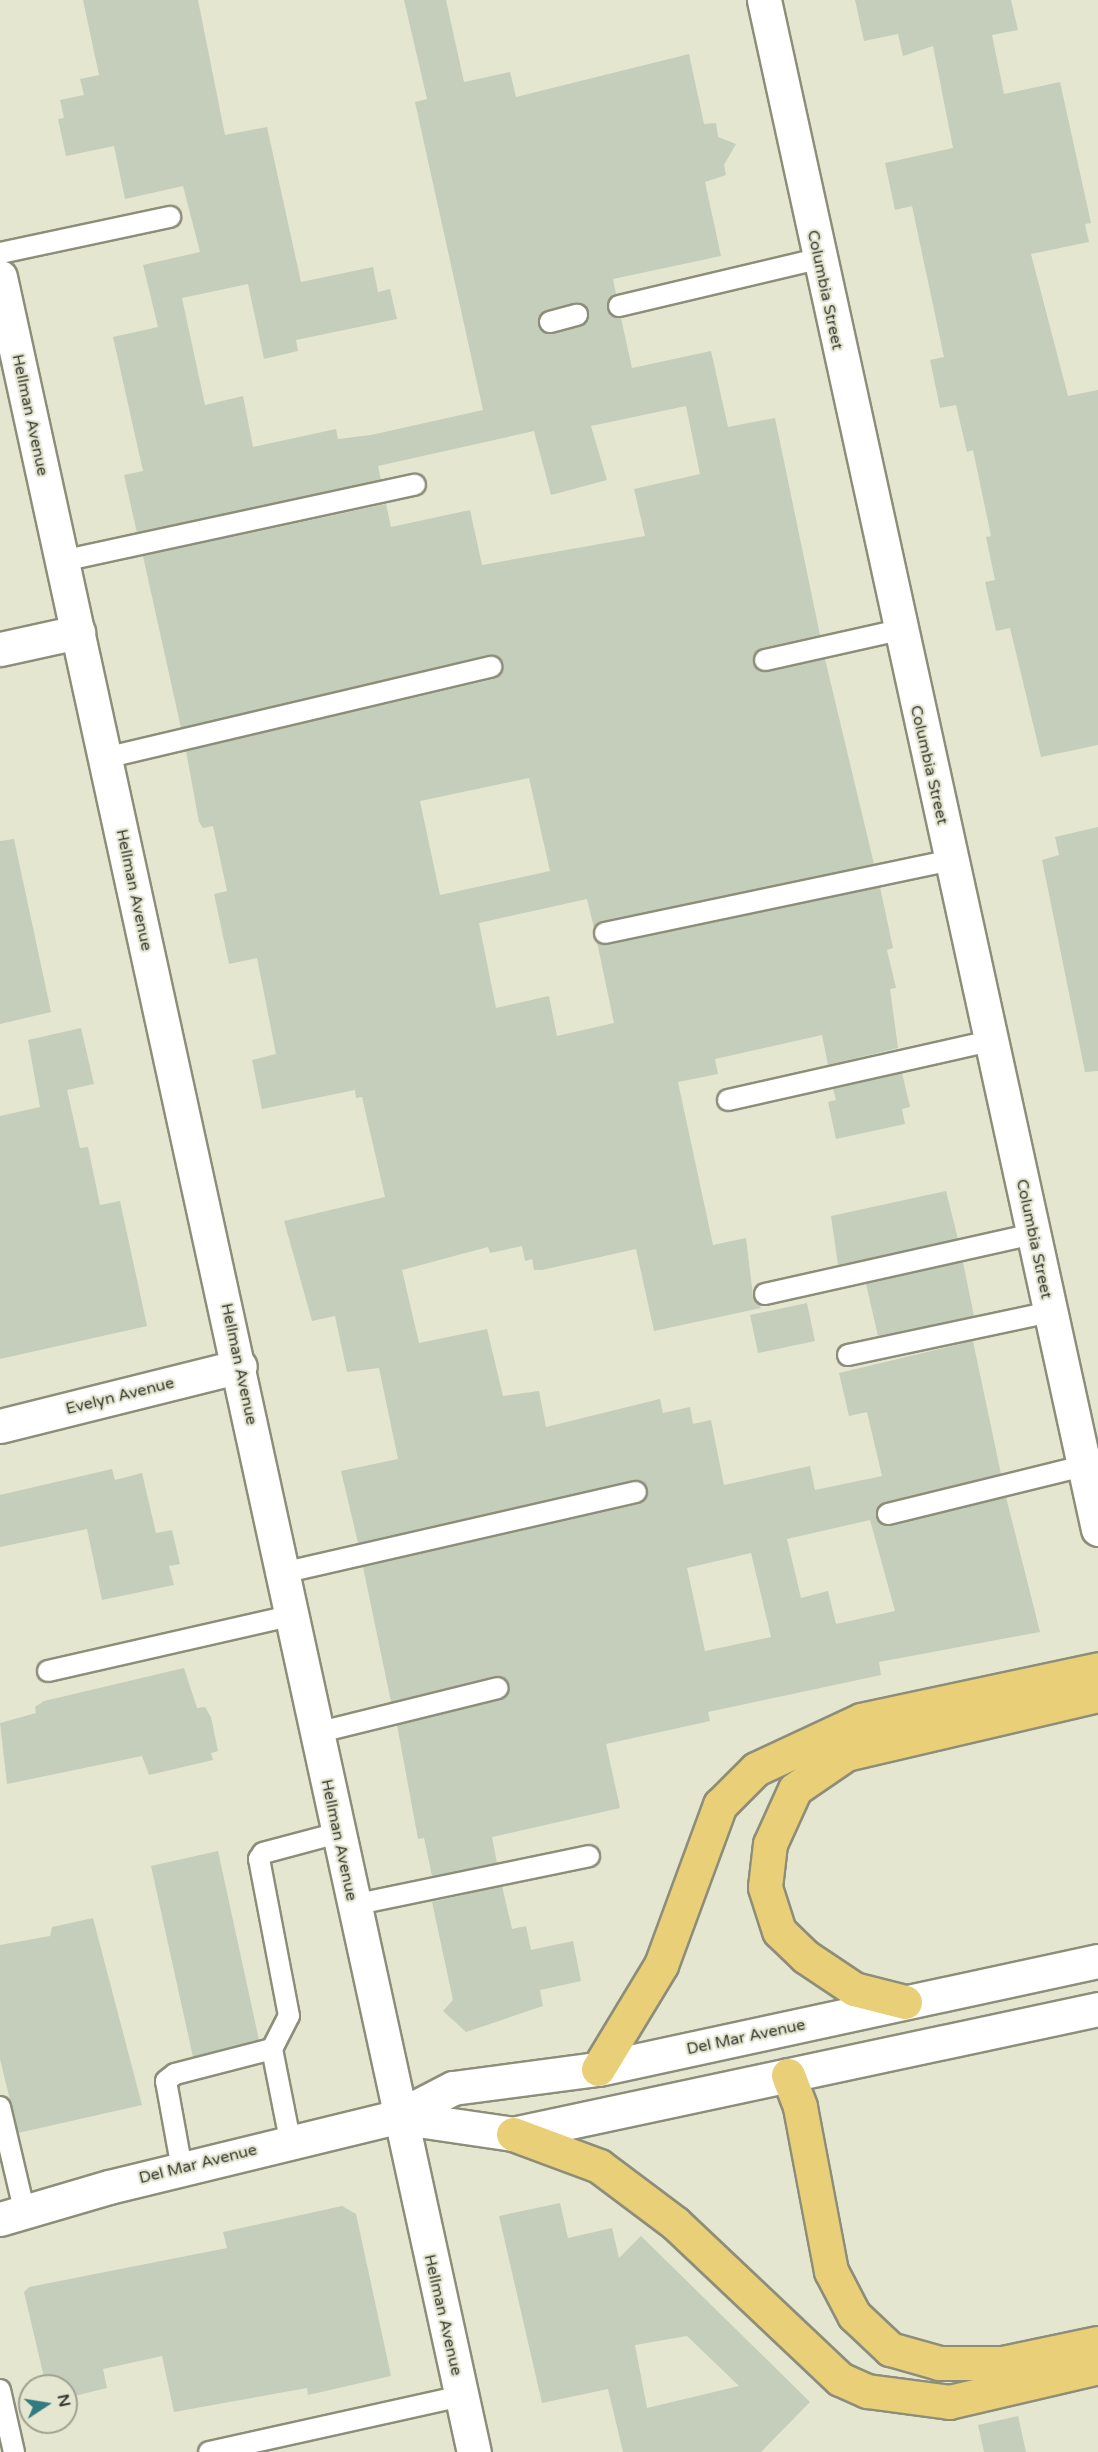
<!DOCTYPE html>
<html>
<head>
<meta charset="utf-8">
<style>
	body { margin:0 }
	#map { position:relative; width:1098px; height:2452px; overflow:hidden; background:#e4e6d0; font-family:"Varela Round",sans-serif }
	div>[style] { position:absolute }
	.building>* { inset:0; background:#c4cebb }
	.roads { filter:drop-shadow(2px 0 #8d8e7a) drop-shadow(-2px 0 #8d8e7a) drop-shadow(0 2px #8d8e7a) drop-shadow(0 -2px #8d8e7a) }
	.service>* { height:20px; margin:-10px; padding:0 10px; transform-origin:10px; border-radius:10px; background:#fff }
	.minor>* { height:33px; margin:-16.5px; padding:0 16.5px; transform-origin:16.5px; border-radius:16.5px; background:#fff }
	.tertiary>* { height:33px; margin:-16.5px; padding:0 16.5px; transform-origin:16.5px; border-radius:16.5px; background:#fff }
	.secondary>* { height:33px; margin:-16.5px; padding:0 16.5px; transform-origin:16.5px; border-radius:16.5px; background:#fff }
	.motorway>* { height:33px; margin:-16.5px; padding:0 16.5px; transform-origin:16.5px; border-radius:16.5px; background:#eacf79 }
	span { translate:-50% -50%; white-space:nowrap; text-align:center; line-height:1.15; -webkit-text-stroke:4.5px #e4e6d0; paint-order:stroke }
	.street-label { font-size:16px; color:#3a3b33 }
	.north { position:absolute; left:18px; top:2374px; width:60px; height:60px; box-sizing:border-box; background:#e4e6d0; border:2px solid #a0a291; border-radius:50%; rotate:78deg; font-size:16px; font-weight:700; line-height:24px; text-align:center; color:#3a3b33 }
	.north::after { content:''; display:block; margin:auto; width:21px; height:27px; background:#327b81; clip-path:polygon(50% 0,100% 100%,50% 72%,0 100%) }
</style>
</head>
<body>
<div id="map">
	<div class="building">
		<div style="clip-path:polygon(evenodd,83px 0,198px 0,225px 135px,267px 127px,301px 282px,373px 267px,378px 292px,390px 289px,397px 319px,296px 340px,298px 351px,264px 359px,248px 284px,182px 298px,205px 405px,243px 396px,253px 447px,336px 429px,338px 439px,371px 435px,483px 410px,415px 102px,427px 99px,404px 0,446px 0,464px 82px,510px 72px,516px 97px,689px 54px,704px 124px,716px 123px,718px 137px,736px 144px,724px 165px,726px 175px,705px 182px,721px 256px,613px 279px,616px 294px,607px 308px,621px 318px,632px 368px,711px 351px,728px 427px,775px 418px,820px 635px,762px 648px,753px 662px,767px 672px,825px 659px,874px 864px,603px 921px,594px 928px,587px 899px,479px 923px,496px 1008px,549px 996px,557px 1036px,614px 1023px,597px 942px,607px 945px,880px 887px,893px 948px,887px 950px,896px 988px,890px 989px,898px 1048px,828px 1065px,822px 1035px,715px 1059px,718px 1074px,678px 1082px,713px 1245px,746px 1238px,753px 1296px,761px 1308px,654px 1331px,636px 1249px,542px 1270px,534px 1270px,532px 1259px,525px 1261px,522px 1246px,490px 1253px,488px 1247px,402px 1270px,419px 1343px,487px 1329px,503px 1396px,539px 1391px,546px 1427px,660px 1399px,663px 1413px,690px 1407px,693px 1424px,711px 1420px,724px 1485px,810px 1466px,815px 1490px,882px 1476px,867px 1412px,849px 1416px,839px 1373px,973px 1341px,1001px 1474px,885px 1502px,876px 1516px,891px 1526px,1006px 1497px,1040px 1632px,879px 1662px,881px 1675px,708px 1712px,710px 1721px,606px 1744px,620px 1808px,492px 1837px,497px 1863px,432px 1876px,424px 1838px,418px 1839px,397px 1725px,501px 1700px,510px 1686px,495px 1676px,391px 1702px,363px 1567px,639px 1504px,648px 1490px,633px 1480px,358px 1543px,341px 1471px,398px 1459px,379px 1368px,347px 1372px,335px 1316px,312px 1321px,284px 1221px,385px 1197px,362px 1097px,356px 1098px,355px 1090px,262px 1109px,252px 1060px,276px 1054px,257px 958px,229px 964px,214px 894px,227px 891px,213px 826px,203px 828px,199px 822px,186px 751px,494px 679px,503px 665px,488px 655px,181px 728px,143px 556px,386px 504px,391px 527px,470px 510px,482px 565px,645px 536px,634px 489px,700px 474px,686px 406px,591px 426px,607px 480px,551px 495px,534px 431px,378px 466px,381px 480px,137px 533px,124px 475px,143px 471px,113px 337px,158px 327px,143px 265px,200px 252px,183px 186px,125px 199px,114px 146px,66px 156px,58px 119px,64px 118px,60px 100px,84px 95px,80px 79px,99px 75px,83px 0,581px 304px,589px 313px,585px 324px,553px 334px,541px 330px,542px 313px,581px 304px,83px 0,529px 778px,550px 871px,440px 895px,420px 801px,529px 778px,83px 0,870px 1520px,895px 1611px,836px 1624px,828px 1591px,801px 1598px,787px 1539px,870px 1520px,83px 0,751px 1553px,771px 1637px,705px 1651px,687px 1568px,751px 1553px)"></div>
		<div style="clip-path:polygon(855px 0,1011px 0,1018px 30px,992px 35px,1004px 94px,1060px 82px,1091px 223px,1085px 224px,1089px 242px,1031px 254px,1068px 396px,1098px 390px,1098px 745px,1041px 757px,1010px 628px,996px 631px,985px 582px,995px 580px,986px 537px,991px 536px,973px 450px,967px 452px,956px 405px,940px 408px,930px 360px,944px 357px,912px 206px,895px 210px,885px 163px,953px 148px,933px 46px,903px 56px,898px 34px,864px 41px)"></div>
		<div style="clip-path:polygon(1098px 827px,1098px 1071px,1085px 1072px,1042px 860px,1059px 855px,1055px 837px)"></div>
		<div style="clip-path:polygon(14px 839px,51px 1012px,0 1024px,0 841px)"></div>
		<div style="clip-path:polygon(81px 1028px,94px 1084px,67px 1090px,80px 1148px,88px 1147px,100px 1205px,120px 1201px,147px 1326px,0 1359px,0 1116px,40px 1107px,28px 1040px)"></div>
		<div style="clip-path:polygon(902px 1073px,910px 1107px,902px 1109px,905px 1124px,836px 1139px,828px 1102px,836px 1100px,833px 1089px)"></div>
		<div style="clip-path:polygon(946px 1191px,958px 1239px,838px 1265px,831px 1216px)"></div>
		<div style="clip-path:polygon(963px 1262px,974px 1316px,878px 1336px,866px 1284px)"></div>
		<div style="clip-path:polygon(807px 1303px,815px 1341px,758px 1353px,750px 1315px)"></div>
		<div style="clip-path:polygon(112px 1469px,115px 1480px,142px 1473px,156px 1533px,172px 1530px,180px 1564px,169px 1566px,174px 1585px,102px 1600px,87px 1529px,0 1547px,0 1495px)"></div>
		<div style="clip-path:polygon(184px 1668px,197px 1708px,205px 1707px,211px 1717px,218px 1751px,211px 1753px,213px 1760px,149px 1775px,142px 1756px,7px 1784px,0 1723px,36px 1713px,35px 1707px,44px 1701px)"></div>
		<div style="clip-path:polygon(218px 1851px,259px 2040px,193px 2057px,151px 1866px)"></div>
		<div style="clip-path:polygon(502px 1886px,512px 1929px,526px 1926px,531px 1950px,573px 1941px,581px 1981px,540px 1990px,543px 2006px,466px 2032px,443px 2011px,453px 2000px,432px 1902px)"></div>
		<div style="clip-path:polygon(93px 1918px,142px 2105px,18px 2133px,0 2059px,0 1945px,50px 1936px,52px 1927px)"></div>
		<div style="clip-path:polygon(evenodd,560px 2203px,568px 2238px,612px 2228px,619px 2258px,641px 2236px,810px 2402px,761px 2452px,623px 2452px,608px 2389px,542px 2403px,499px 2216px,560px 2203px,687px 2336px,739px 2386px,647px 2408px,635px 2345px,687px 2336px)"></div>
		<div style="clip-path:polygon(342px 2206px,356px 2214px,391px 2376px,308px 2395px,307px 2388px,174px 2412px,162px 2356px,103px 2369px,107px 2388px,66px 2398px,66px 2386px,46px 2386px,24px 2292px,29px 2287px,227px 2248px,223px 2232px)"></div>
		<div style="clip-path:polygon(1018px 2416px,1026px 2452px,984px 2452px,978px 2425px)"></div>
	</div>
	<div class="roads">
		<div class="service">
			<div style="left:0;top:253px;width:174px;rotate:-12deg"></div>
			<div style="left:619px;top:306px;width:204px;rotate:-13.3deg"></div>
			<div style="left:550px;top:322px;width:28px;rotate:-15deg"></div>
			<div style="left:62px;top:561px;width:361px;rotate:-12.2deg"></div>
			<div style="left:765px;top:660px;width:137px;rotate:-12.6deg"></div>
			<div style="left:105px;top:758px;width:397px;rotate:-13.3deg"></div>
			<div style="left:605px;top:933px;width:354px;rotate:-11.9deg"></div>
			<div style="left:728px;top:1100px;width:269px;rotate:-12.7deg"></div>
			<div style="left:765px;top:1294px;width:276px;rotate:-12.6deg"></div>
			<div style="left:848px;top:1355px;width:207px;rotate:-12deg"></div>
			<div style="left:888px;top:1514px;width:202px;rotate:-13.8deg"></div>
			<div style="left:282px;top:1573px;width:363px;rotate:-12.9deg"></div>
			<div style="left:48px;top:1671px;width:249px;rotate:-12.8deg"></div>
			<div style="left:316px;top:1733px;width:187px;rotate:-13.9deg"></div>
			<div style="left:353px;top:1905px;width:241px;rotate:-11.7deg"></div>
			<div style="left:272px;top:2049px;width:93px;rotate:78.8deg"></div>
			<div style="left:0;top:2107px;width:110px;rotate:76.8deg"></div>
			<div style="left:182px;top:2169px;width:89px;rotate:-100.3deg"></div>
			<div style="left:166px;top:2081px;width:11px;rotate:-38deg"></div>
			<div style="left:175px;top:2074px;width:100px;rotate:-14.5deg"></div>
			<div style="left:272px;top:2049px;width:37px;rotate:-63deg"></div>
			<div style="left:289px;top:2016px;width:160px;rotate:-100.8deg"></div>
			<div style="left:259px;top:1859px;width:7px;rotate:-56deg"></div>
			<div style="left:263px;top:1853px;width:78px;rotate:-14.9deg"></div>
			<div style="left:0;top:2390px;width:64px;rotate:77.3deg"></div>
			<div style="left:209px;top:2452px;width:258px;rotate:-12.5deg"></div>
		</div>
		<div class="minor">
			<div style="left:764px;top:0;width:1565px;rotate:77.68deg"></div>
			<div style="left:0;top:649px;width:80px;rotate:-12.3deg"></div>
			<div style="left:0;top:1426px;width:247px;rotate:-14deg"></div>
		</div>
		<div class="tertiary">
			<div style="left:0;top:277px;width:2226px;rotate:77.71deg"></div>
		</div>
		<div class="secondary">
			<div style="left:397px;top:2117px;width:117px;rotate:8.3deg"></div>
			<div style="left:513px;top:2134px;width:598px;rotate:-12.06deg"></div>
			<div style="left:0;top:2219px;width:114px;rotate:-16.4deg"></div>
			<div style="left:109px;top:2187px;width:296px;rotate:-13.7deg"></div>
			<div style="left:397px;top:2117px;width:63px;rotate:-27.4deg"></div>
			<div style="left:453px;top:2088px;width:146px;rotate:-7.5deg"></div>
			<div style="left:598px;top:2069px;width:512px;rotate:-12.19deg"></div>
		</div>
		<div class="motorway">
			<div style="left:905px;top:2002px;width:53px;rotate:-165.7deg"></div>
			<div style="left:854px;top:1989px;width:58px;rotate:-146.3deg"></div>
			<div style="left:806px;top:1957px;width:37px;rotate:-136deg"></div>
			<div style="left:779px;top:1931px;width:46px;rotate:-107.7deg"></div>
			<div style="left:765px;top:1887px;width:43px;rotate:-83.4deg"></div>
			<div style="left:770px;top:1844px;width:60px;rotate:-65.6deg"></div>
			<div style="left:795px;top:1789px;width:62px;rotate:-34.5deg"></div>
			<div style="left:846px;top:1754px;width:259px;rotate:-13.2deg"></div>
			<div style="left:598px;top:2069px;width:122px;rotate:-58.8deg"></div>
			<div style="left:661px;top:1965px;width:171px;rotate:-69.8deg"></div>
			<div style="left:720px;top:1805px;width:51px;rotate:-45deg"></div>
			<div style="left:756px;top:1769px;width:116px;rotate:-25deg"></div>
			<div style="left:861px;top:1720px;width:242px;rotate:-12.1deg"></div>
			<div style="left:788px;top:2075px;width:34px;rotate:69deg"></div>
			<div style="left:800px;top:2107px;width:167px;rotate:79.3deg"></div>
			<div style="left:831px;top:2271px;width:50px;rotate:62.4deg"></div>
			<div style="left:854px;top:2315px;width:50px;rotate:43.4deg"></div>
			<div style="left:890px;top:2349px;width:51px;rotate:15.9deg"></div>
			<div style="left:939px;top:2363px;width:64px"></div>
			<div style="left:1003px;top:2363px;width:97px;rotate:-11.9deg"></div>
			<div style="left:513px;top:2134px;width:92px;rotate:20.4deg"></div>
			<div style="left:599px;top:2166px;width:95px;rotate:36.9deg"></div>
			<div style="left:675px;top:2223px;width:227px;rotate:43.4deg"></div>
			<div style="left:840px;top:2379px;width:30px;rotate:24deg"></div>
			<div style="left:867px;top:2391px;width:83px;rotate:7.6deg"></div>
			<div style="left:949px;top:2402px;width:153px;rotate:-13.2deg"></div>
		</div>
	</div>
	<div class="street-label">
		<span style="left:825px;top:290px;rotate:78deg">Columbia Street</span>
		<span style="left:30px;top:415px;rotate:78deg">Hellman Avenue</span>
		<span style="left:929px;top:765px;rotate:77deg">Columbia Street</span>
		<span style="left:134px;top:890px;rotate:78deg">Hellman Avenue</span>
		<span style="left:1034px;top:1239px;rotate:78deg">Columbia Street</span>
		<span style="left:239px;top:1364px;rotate:78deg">Hellman Avenue</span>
		<span style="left:120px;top:1396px;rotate:-14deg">Evelyn Avenue</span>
		<span style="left:339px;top:1840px;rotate:78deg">Hellman Avenue</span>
		<span style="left:746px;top:2037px;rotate:-12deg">Del Mar Avenue</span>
		<span style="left:198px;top:2164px;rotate:-14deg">Del Mar Avenue</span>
		<span style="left:443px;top:2315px;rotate:77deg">Hellman Avenue</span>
	</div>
	<div class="north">N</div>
</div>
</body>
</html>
